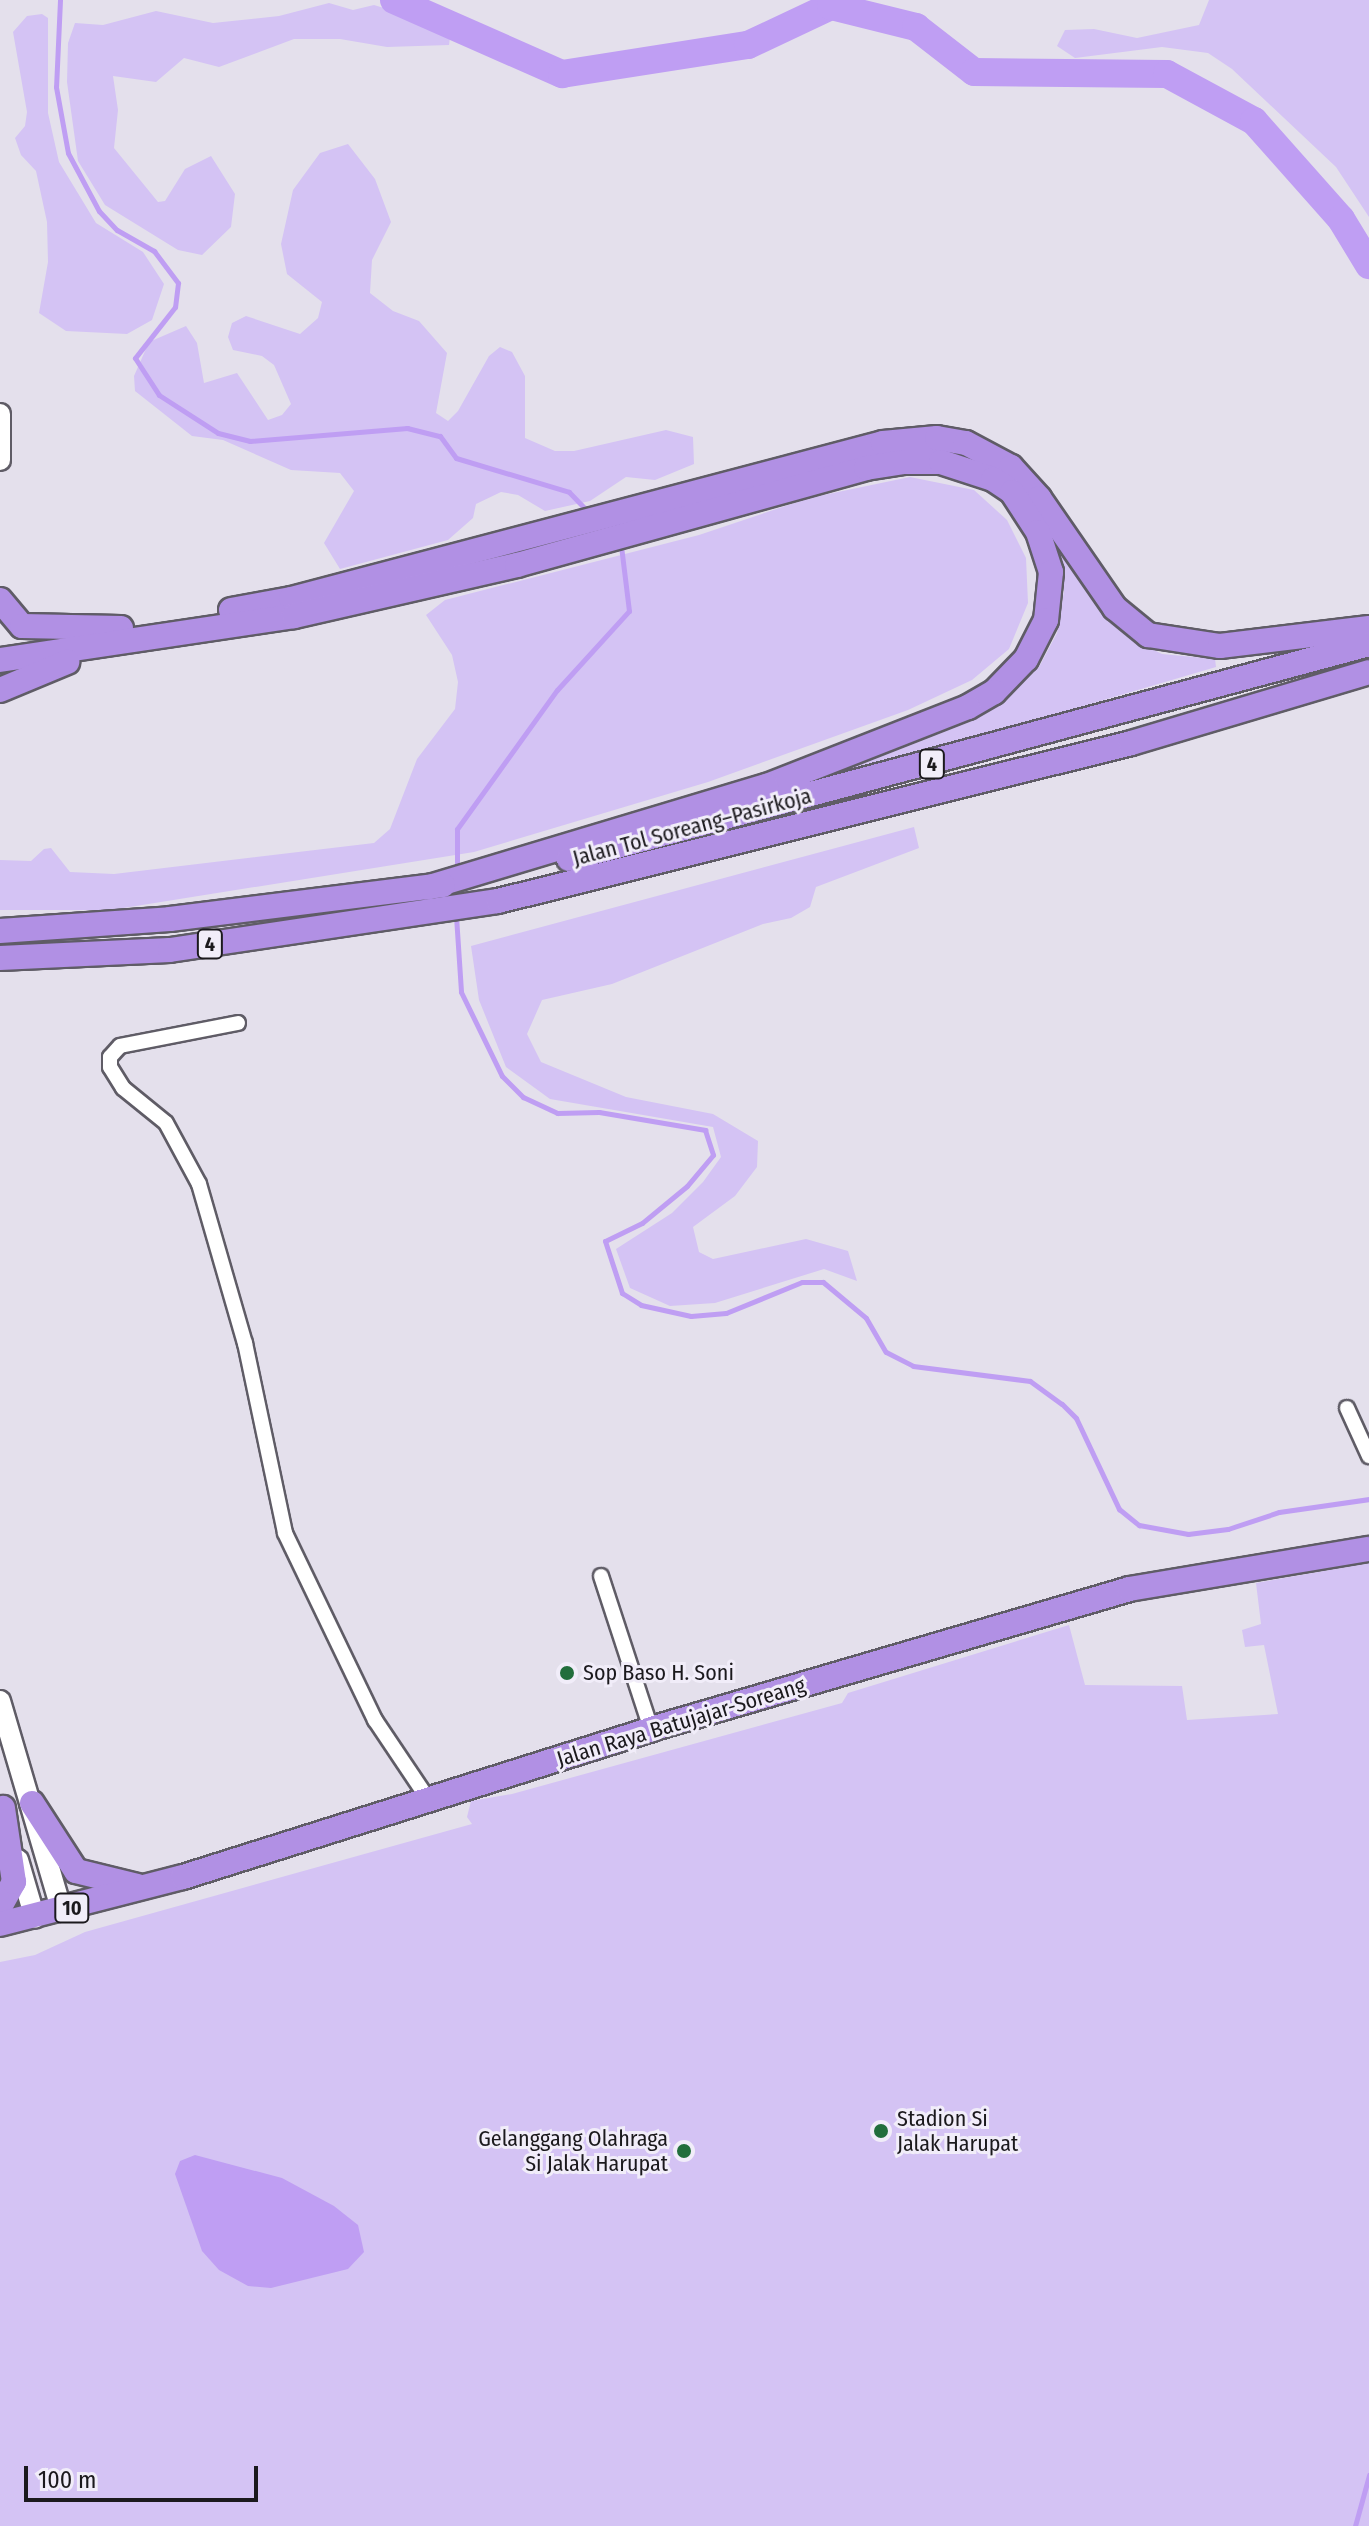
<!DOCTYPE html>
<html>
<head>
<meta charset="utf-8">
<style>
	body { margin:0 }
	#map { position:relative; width:1369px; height:2526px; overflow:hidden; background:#e4e0ec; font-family:"Fira Sans Condensed",sans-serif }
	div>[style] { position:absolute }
	.green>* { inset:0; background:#d4c3f4 }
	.water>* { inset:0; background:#bf9ef3 }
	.stream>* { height:5px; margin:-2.5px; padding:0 2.5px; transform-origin:2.5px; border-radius:2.5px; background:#bf9ef3 }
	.river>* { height:28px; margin:-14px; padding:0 14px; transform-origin:14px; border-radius:14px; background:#bf9ef3 }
	.roads { filter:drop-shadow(2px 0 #5f5c66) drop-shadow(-2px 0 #5f5c66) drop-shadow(0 2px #5f5c66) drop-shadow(0 -2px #5f5c66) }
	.street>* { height:14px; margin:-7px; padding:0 7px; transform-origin:7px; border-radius:7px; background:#fff }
	.secondary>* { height:20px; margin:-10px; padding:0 10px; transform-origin:10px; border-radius:10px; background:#fff }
	.highway>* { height:24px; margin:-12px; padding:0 12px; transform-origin:12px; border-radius:12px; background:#b190e4 }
	.dots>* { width:22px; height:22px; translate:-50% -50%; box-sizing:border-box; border:4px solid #f1edf9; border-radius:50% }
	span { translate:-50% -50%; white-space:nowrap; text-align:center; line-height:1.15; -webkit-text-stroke:6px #f1edf9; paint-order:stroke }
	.shield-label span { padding:2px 6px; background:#f1edf9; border:2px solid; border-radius:6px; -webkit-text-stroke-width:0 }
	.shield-label { font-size:20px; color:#1b191d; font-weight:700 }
	.street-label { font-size:22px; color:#1b191d }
	.poi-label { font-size:22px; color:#1b191d }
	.left { translate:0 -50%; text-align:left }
	.right { translate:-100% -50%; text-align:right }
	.scale { position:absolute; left:24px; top:2466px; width:234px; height:36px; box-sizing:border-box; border:4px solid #1b191d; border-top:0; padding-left:10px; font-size:24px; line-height:28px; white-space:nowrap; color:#1b191d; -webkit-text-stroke:6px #f1edf9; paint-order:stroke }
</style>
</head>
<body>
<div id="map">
	<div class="green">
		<div style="clip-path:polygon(1209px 0,1369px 0,1369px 217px,1336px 167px,1232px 69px,1208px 53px,1162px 47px,1075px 58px,1057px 46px,1065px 30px,1094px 29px,1137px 38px,1199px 25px)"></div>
		<div style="clip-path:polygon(329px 3px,353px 10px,374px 5px,423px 20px,450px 37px,449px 45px,387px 47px,340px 39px,294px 39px,219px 67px,184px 58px,156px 82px,113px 76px,118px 110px,114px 148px,158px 202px,165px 201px,185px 169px,211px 156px,235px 194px,231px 227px,202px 255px,178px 250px,105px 205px,78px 161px,67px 82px,68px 43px,75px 23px,103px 25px,156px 11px,213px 23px,279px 16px)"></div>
		<div style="clip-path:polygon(42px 14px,48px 18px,48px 113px,59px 162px,96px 223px,143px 252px,164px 284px,152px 320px,127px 334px,66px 331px,39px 313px,48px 262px,47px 222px,36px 171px,21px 155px,15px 138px,25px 126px,27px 112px,13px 32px,27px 16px)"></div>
		<div style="clip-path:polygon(348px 144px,375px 179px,391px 222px,372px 260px,370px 293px,393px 311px,419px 321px,447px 353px,436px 413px,448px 421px,458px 411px,489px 356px,500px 347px,512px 352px,525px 376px,525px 438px,555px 451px,574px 451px,666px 430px,693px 437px,694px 464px,655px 480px,626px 477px,590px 501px,545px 511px,518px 495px,501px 492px,476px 504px,473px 518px,448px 540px,340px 569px,324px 543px,354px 491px,340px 473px,291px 470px,223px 440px,192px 436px,135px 391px,134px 376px,149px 342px,186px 326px,197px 343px,204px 383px,237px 373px,268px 420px,282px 415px,291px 404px,274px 365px,262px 356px,233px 350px,228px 337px,232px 323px,246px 316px,300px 334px,318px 318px,322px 302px,287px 274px,281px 244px,293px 190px,320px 153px)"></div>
		<div style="clip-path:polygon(910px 477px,974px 490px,1007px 520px,1026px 558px,1028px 603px,1009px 649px,972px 680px,908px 710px,708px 782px,474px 852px,111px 910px,0 910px,0 860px,31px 861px,44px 849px,51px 848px,70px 872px,114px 874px,374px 843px,390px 829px,417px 759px,455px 709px,458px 682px,452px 655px,426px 615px,445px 600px,699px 535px,809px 498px)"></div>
		<div style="clip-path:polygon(1037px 511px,1097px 606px,1130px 638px,1162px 654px,1215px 659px,1216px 667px,848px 775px,845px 769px,978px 715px,1039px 667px,1057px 633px,1064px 591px,1058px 561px)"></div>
		<div style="clip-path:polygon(914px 827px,919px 848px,816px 887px,810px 907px,791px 918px,763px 924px,612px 984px,542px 1000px,527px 1034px,541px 1062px,626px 1097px,713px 1114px,758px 1141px,757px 1167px,735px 1196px,693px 1227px,699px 1252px,713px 1259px,806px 1239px,848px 1251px,857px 1281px,824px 1269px,715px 1303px,670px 1306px,630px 1288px,616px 1249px,672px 1213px,703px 1182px,721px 1157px,713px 1127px,550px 1099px,506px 1067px,479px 1000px,471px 946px)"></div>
		<div style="clip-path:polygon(1369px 1563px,1369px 2526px,0 2526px,0 1962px,35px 1955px,85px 1932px,472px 1824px,467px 1817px,471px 1801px,512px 1794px,842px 1703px,848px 1693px,1069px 1625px,1085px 1685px,1182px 1686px,1187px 1720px,1278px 1714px,1264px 1645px,1245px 1647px,1242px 1630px,1261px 1624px,1256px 1583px)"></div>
	</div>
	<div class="water">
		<div style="clip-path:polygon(195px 2155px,282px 2178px,334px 2206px,358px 2225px,364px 2252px,348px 2269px,271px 2288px,248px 2286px,219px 2270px,202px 2251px,175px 2174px,180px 2161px)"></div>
	</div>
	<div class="stream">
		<div style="left:60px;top:0;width:87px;rotate:92.6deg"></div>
		<div style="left:56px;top:87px;width:67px;rotate:79.7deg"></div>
		<div style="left:68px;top:153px;width:66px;rotate:61.9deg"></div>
		<div style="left:99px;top:211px;width:26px;rotate:47deg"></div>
		<div style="left:117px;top:230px;width:43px;rotate:29.6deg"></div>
		<div style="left:154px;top:251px;width:40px;rotate:53deg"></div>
		<div style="left:178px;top:283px;width:24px;rotate:97deg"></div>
		<div style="left:175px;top:307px;width:65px;rotate:128.1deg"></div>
		<div style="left:135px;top:358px;width:44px;rotate:57deg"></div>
		<div style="left:159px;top:395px;width:70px;rotate:32.8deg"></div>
		<div style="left:218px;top:433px;width:33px;rotate:14deg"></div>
		<div style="left:250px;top:441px;width:158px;rotate:-4.7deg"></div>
		<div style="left:407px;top:428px;width:34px;rotate:14deg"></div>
		<div style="left:440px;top:436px;width:27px;rotate:54deg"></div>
		<div style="left:456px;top:458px;width:118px;rotate:16.7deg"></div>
		<div style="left:569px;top:492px;width:29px;rotate:46deg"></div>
		<div style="left:457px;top:870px;width:41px;rotate:-90deg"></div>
		<div style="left:457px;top:829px;width:171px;rotate:-54.3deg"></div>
		<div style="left:557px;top:690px;width:107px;rotate:-47.7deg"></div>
		<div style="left:629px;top:611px;width:65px;rotate:-97deg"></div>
		<div style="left:456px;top:916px;width:76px;rotate:86.2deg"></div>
		<div style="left:461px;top:992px;width:93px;rotate:64deg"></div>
		<div style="left:502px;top:1076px;width:30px;rotate:45deg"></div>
		<div style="left:523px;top:1097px;width:38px;rotate:25deg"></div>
		<div style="left:557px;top:1113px;width:42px;rotate:-1.4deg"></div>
		<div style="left:599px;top:1112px;width:108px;rotate:9.6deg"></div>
		<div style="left:705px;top:1130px;width:26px;rotate:72deg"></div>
		<div style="left:713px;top:1155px;width:40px;rotate:130deg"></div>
		<div style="left:687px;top:1186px;width:58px;rotate:140.6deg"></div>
		<div style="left:642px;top:1223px;width:41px;rotate:154.1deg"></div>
		<div style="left:605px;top:1241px;width:55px;rotate:71.9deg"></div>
		<div style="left:622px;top:1293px;width:22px;rotate:32deg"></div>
		<div style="left:641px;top:1305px;width:51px;rotate:12.4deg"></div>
		<div style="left:691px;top:1316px;width:35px;rotate:-5deg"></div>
		<div style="left:726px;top:1313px;width:82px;rotate:-22.2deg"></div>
		<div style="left:802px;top:1282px;width:21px"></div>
		<div style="left:823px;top:1282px;width:56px;rotate:39.9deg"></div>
		<div style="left:866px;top:1318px;width:39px;rotate:60deg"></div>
		<div style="left:886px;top:1352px;width:30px;rotate:27deg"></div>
		<div style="left:913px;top:1366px;width:118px;rotate:7.3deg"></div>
		<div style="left:1030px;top:1381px;width:39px;rotate:36deg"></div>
		<div style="left:1062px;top:1404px;width:20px;rotate:45deg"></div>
		<div style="left:1076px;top:1418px;width:101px;rotate:64.7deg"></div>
		<div style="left:1119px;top:1509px;width:26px;rotate:39deg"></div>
		<div style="left:1139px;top:1525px;width:50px;rotate:10.4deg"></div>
		<div style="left:1188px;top:1534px;width:40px;rotate:-7.1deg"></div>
		<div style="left:1228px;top:1529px;width:54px;rotate:-18.4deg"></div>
		<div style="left:1279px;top:1512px;width:91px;rotate:-8.2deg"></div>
		<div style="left:1355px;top:2526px;width:53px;rotate:-74.6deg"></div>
	</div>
	<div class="river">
		<div style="left:394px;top:0;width:184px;rotate:23.8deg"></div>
		<div style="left:562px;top:74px;width:188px;rotate:-8.9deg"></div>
		<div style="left:748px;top:45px;width:92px;rotate:-25.2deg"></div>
		<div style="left:831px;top:6px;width:88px;rotate:13.9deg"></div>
		<div style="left:916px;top:27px;width:73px;rotate:37.8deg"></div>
		<div style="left:974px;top:72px;width:193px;rotate:0.6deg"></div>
		<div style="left:1167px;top:74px;width:99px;rotate:28.4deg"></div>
		<div style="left:1254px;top:121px;width:131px;rotate:48.4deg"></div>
		<div style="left:1341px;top:219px;width:54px;rotate:58.7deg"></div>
	</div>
	<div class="roads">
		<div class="street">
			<div style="left:238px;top:1023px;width:120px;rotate:169deg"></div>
			<div style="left:120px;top:1046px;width:15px;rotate:132deg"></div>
			<div style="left:110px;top:1057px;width:10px;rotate:90deg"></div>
			<div style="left:110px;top:1067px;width:25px;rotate:58deg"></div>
			<div style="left:123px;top:1088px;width:55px;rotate:39.1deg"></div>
			<div style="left:166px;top:1123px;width:69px;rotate:61.6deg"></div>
			<div style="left:199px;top:1184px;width:166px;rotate:73.9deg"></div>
			<div style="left:245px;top:1343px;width:194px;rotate:78.1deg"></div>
			<div style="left:285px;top:1533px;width:208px;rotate:64.3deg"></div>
			<div style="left:375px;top:1720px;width:99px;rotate:56.1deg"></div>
			<div style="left:1347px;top:1408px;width:53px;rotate:65.4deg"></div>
			<div style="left:601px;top:1576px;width:161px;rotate:71.9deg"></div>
		</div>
		<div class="secondary">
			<div style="left:0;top:414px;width:46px;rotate:90deg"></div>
			<div style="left:0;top:1701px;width:219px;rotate:73.6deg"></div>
			<div style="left:18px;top:1860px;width:60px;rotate:73.7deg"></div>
		</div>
		<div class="highway">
			<div style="left:0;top:600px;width:34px;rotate:50deg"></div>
			<div style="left:22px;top:626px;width:99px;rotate:1.2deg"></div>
			<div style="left:231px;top:610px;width:61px;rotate:-10.4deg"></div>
			<div style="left:291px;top:599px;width:612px;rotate:-14.76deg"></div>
			<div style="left:883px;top:443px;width:54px;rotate:-5.3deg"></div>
			<div style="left:937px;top:438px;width:29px;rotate:10deg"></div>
			<div style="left:966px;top:443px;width:51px;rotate:28.1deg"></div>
			<div style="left:1011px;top:467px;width:42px;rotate:47.9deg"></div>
			<div style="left:1039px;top:498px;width:134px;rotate:55.4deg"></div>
			<div style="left:1115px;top:608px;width:43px;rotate:39.3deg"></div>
			<div style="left:1148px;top:635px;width:73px;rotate:8.7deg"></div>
			<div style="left:1220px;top:646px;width:150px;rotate:-6.9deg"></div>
			<div style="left:0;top:660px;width:297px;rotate:-8.5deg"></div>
			<div style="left:294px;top:616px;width:229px;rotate:-12.9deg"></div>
			<div style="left:517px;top:565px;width:362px;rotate:-15.5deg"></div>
			<div style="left:866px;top:468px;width:39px;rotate:-9deg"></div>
			<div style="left:905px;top:462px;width:36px"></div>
			<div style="left:941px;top:462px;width:55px;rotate:18.1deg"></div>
			<div style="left:993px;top:479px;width:23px;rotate:34deg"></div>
			<div style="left:1012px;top:492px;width:48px;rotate:57deg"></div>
			<div style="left:1038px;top:532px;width:42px;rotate:72deg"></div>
			<div style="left:1051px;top:572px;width:48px;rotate:95.9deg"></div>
			<div style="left:1046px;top:620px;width:44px;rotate:117.1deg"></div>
			<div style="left:1026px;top:659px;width:46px;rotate:134.1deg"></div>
			<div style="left:994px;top:692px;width:30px;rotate:150deg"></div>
			<div style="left:968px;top:707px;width:217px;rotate:158.6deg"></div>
			<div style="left:766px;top:786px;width:354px;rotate:163.3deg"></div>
			<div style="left:0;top:690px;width:73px;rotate:-22.7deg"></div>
			<div style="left:569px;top:859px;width:828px;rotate:-15.04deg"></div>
			<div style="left:0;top:931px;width:170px;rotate:-4deg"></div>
			<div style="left:170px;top:919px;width:275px;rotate:-7.1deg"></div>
			<div style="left:0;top:958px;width:170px;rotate:-2.7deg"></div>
			<div style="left:170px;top:950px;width:332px;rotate:-8.5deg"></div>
			<div style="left:498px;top:901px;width:652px;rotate:-14.01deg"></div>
			<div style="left:1131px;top:743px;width:248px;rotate:-16.6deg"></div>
			<div style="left:32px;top:1803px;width:81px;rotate:57.1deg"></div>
			<div style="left:76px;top:1871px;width:63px;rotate:13.8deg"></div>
			<div style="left:0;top:1907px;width:29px;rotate:-61deg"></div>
			<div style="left:14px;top:1882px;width:75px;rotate:-98.5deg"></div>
			<div style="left:0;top:1924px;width:189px;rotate:-14.4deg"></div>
			<div style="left:183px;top:1877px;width:491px;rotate:-17.5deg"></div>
			<div style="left:651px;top:1729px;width:498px;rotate:-16.3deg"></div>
			<div style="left:1129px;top:1589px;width:243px;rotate:-9.5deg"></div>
		</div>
	</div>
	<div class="dots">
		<div style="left:567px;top:1673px;background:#226e3c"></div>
		<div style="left:881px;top:2131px;background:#226e3c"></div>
		<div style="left:684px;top:2151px;background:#226e3c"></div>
	</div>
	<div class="shield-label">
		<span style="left:932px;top:764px">4</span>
		<span style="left:210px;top:944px">4</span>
		<span style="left:72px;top:1908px">10</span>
	</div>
	<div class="street-label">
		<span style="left:692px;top:827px;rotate:-15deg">Jalan Tol Soreang–Pasirkoja</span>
		<span style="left:681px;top:1722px;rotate:-17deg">Jalan Raya Batujajar-Soreang</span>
	</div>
	<div class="poi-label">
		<span class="left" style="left:583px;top:1673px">Sop Baso H. Soni</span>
		<span class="left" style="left:897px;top:2131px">Stadion Si<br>Jalak Harupat</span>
		<span class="right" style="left:668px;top:2151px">Gelanggang Olahraga<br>Si Jalak Harupat</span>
	</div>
	<div class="scale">100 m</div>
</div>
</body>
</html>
